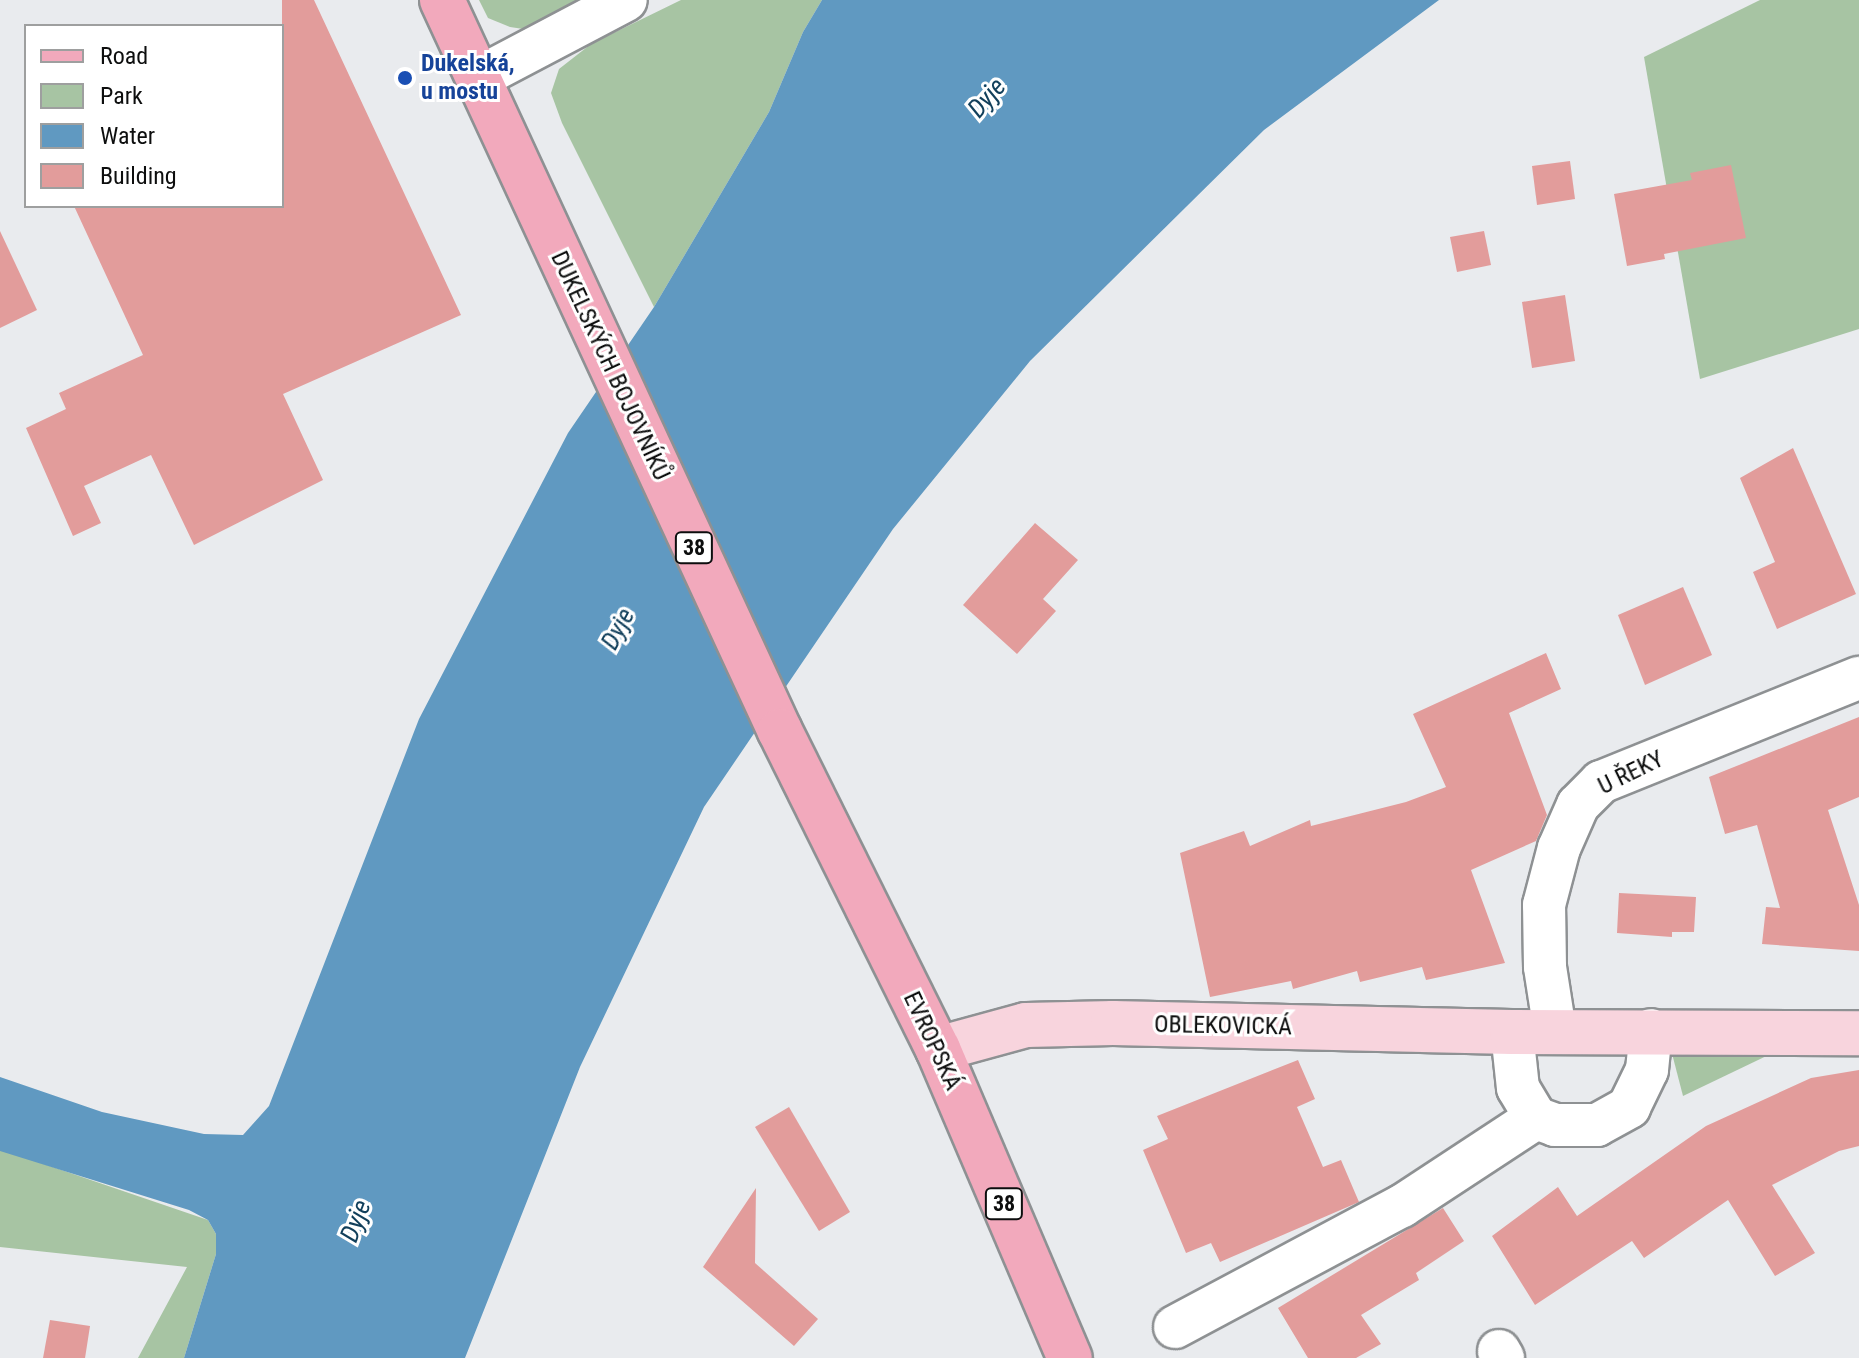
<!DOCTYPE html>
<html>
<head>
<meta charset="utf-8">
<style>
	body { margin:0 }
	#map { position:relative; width:1859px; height:1358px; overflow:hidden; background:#e9ebee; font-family:"Roboto Condensed",sans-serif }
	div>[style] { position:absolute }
	.green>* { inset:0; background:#a7c4a3 }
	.water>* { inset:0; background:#6099c1 }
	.building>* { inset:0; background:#e29c9b }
	.roads { filter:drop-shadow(2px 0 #8e9193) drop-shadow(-2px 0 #8e9193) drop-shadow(0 2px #8e9193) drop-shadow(0 -2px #8e9193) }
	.street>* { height:42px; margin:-21px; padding:0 21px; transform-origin:21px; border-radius:21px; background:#fff }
	.secondary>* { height:44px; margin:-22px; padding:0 22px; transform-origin:22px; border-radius:22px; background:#f8d4dd }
	.primary>* { height:44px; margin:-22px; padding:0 22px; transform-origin:22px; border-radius:22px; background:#f2a9bc }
	.dots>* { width:22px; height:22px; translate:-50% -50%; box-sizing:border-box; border:4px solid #fff; border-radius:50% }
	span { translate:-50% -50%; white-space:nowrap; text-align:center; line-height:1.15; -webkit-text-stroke:6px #fff; paint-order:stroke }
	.shield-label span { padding:2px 6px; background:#fff; border:2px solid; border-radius:6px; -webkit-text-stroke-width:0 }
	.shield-label { font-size:22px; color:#0d0e0e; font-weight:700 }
	.transit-label { font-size:24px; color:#164399; font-weight:700 }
	.left { translate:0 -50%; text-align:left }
	.street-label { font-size:24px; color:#0d0e0e }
	.water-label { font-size:26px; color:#113f5b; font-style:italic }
	.legend { position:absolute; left:24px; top:24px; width:260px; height:184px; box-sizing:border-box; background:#fff; border:2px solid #9e9f9f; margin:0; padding:10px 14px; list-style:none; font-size:24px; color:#0d0e0e }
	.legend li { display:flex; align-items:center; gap:16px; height:40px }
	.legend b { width:40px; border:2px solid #9e9f9f }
</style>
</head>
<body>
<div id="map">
	<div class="green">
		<div style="clip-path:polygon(479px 0,601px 0,530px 30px,510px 27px,488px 18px)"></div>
		<div style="clip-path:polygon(681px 0,822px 0,803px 32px,769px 112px,654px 307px,562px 123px,551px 93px,559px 69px,591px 44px)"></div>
		<div style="clip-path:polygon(1760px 0,1859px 0,1859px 329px,1700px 379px,1644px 57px)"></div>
		<div style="clip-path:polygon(1669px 1042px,1785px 1047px,1683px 1096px)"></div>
		<div style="clip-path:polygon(0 1149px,208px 1220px,216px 1234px,216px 1254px,184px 1358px,138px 1358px,187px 1267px,0 1247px)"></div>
	</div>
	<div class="water">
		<div style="clip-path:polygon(822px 0,1439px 0,1264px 130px,1030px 361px,893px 529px,704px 807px,580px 1067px,465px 1358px,184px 1358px,216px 1254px,216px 1234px,208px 1220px,189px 1210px,0 1151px,0 1077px,102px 1112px,204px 1134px,243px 1135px,269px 1106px,419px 719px,568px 433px,654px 307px,769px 112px,803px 32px)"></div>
	</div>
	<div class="building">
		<div style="clip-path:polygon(282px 0,314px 0,461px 315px,283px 394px,323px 480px,194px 545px,151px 455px,84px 486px,101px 523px,73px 536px,26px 428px,66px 409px,59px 393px,143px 355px,74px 206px,282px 206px)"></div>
		<div style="clip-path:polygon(1570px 161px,1575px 199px,1537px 205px,1532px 166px)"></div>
		<div style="clip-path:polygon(1731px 165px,1746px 238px,1664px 254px,1665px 259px,1627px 266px,1614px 194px,1692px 180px,1690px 173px)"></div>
		<div style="clip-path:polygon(0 231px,37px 310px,0 328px)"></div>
		<div style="clip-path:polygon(1484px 231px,1491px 265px,1457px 272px,1450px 237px)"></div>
		<div style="clip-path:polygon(1565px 295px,1575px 361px,1532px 368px,1522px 302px)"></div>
		<div style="clip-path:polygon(1793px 448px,1856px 594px,1777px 629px,1753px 572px,1775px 562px,1740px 478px)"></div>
		<div style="clip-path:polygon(1035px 523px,1078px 560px,1043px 599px,1056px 611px,1017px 654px,963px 605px)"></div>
		<div style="clip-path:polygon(1683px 587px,1712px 655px,1645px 685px,1618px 615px)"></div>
		<div style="clip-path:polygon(1546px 653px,1561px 689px,1509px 713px,1547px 815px,1536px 841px,1471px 870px,1505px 963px,1426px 980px,1422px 967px,1360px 982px,1357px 971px,1293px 989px,1291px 981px,1210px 997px,1180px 853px,1244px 831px,1250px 846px,1310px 820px,1311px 826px,1406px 802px,1446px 787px,1413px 714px)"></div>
		<div style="clip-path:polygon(1859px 717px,1859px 797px,1828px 810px,1859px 905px,1859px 951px,1762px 944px,1766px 907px,1780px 908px,1757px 825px,1725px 834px,1709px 777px)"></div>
		<div style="clip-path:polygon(1619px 893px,1696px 897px,1694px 932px,1672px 932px,1672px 937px,1617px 933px)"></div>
		<div style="clip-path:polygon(1298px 1060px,1315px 1099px,1297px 1107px,1323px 1167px,1341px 1160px,1359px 1202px,1220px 1262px,1211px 1243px,1186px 1253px,1143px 1150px,1168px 1139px,1157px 1116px)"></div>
		<div style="clip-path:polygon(1859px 1070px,1859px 1146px,1839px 1151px,1772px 1185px,1815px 1253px,1775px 1276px,1728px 1200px,1644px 1258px,1632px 1241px,1535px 1305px,1492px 1236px,1558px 1187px,1577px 1216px,1706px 1126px,1811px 1078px)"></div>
		<div style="clip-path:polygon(789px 1107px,850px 1212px,819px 1231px,755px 1127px)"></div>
		<div style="clip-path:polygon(756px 1188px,755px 1263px,818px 1319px,794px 1346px,703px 1267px)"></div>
		<div style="clip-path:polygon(1443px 1208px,1464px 1241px,1416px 1273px,1419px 1280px,1361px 1315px,1381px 1344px,1356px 1358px,1308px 1358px,1278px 1308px)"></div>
		<div style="clip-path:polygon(50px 1320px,90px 1326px,85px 1358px,43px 1358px)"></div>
	</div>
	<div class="roads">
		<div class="street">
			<div style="left:478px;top:78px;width:167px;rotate:-27.8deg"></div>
			<div style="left:1555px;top:1031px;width:65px;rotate:-98.9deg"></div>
			<div style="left:1545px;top:967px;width:62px;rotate:-90.9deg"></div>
			<div style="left:1544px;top:905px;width:59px;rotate:-75.3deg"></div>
			<div style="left:1559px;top:848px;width:47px;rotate:-66.2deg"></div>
			<div style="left:1578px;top:805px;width:33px;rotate:-45deg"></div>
			<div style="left:1601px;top:782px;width:278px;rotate:-22deg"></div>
			<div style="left:1512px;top:1032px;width:56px;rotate:83.9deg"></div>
			<div style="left:1518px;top:1088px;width:35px;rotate:59deg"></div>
			<div style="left:1536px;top:1118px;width:20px;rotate:20deg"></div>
			<div style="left:1555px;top:1125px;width:42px"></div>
			<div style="left:1597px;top:1125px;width:37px;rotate:-29deg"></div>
			<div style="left:1629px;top:1107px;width:41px;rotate:-64.1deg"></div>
			<div style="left:1647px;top:1070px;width:40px;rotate:-84.3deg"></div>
			<div style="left:1175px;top:1327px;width:257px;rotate:-28.1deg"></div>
			<div style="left:1402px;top:1206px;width:160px;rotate:-33.3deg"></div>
			<div style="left:1499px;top:1351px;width:8px;rotate:60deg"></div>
		</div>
		<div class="secondary">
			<div style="left:938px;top:1049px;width:91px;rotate:-15.3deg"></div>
			<div style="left:1026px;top:1025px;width:87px;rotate:-1.3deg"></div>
			<div style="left:1113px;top:1023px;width:399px;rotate:1.3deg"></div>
			<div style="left:1512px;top:1032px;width:347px;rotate:0.2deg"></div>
		</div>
		<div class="primary">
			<div style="left:442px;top:0;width:805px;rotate:65.19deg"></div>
			<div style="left:780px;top:731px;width:355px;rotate:63.6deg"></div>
			<div style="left:938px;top:1049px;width:336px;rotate:66.9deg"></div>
		</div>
	</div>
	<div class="dots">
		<div style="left:405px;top:78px;background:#1a4fb4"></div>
	</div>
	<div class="shield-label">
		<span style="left:694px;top:548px">38</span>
		<span style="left:1004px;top:1204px">38</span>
	</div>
	<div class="transit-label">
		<span class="left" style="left:421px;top:78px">Dukelská,<br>u mostu</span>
	</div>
	<div class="street-label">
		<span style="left:610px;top:366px;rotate:65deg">DUKELSKÝCH BOJOVNÍKŮ</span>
		<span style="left:1631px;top:773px;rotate:-26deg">U ŘEKY</span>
		<span style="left:1223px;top:1026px;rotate:1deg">OBLEKOVICKÁ</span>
		<span style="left:932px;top:1041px;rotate:65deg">EVROPSKÁ</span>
	</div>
	<div class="water-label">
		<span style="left:987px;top:98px;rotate:-49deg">Dyje</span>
		<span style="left:618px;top:629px;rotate:-62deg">Dyje</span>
		<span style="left:356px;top:1221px;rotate:-69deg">Dyje</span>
	</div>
	<ul class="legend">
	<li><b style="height:10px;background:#f2a9bc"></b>Road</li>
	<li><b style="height:22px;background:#a7c4a3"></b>Park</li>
	<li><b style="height:22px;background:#6099c1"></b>Water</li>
	<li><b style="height:22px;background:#e29c9b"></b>Building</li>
	</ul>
</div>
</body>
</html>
